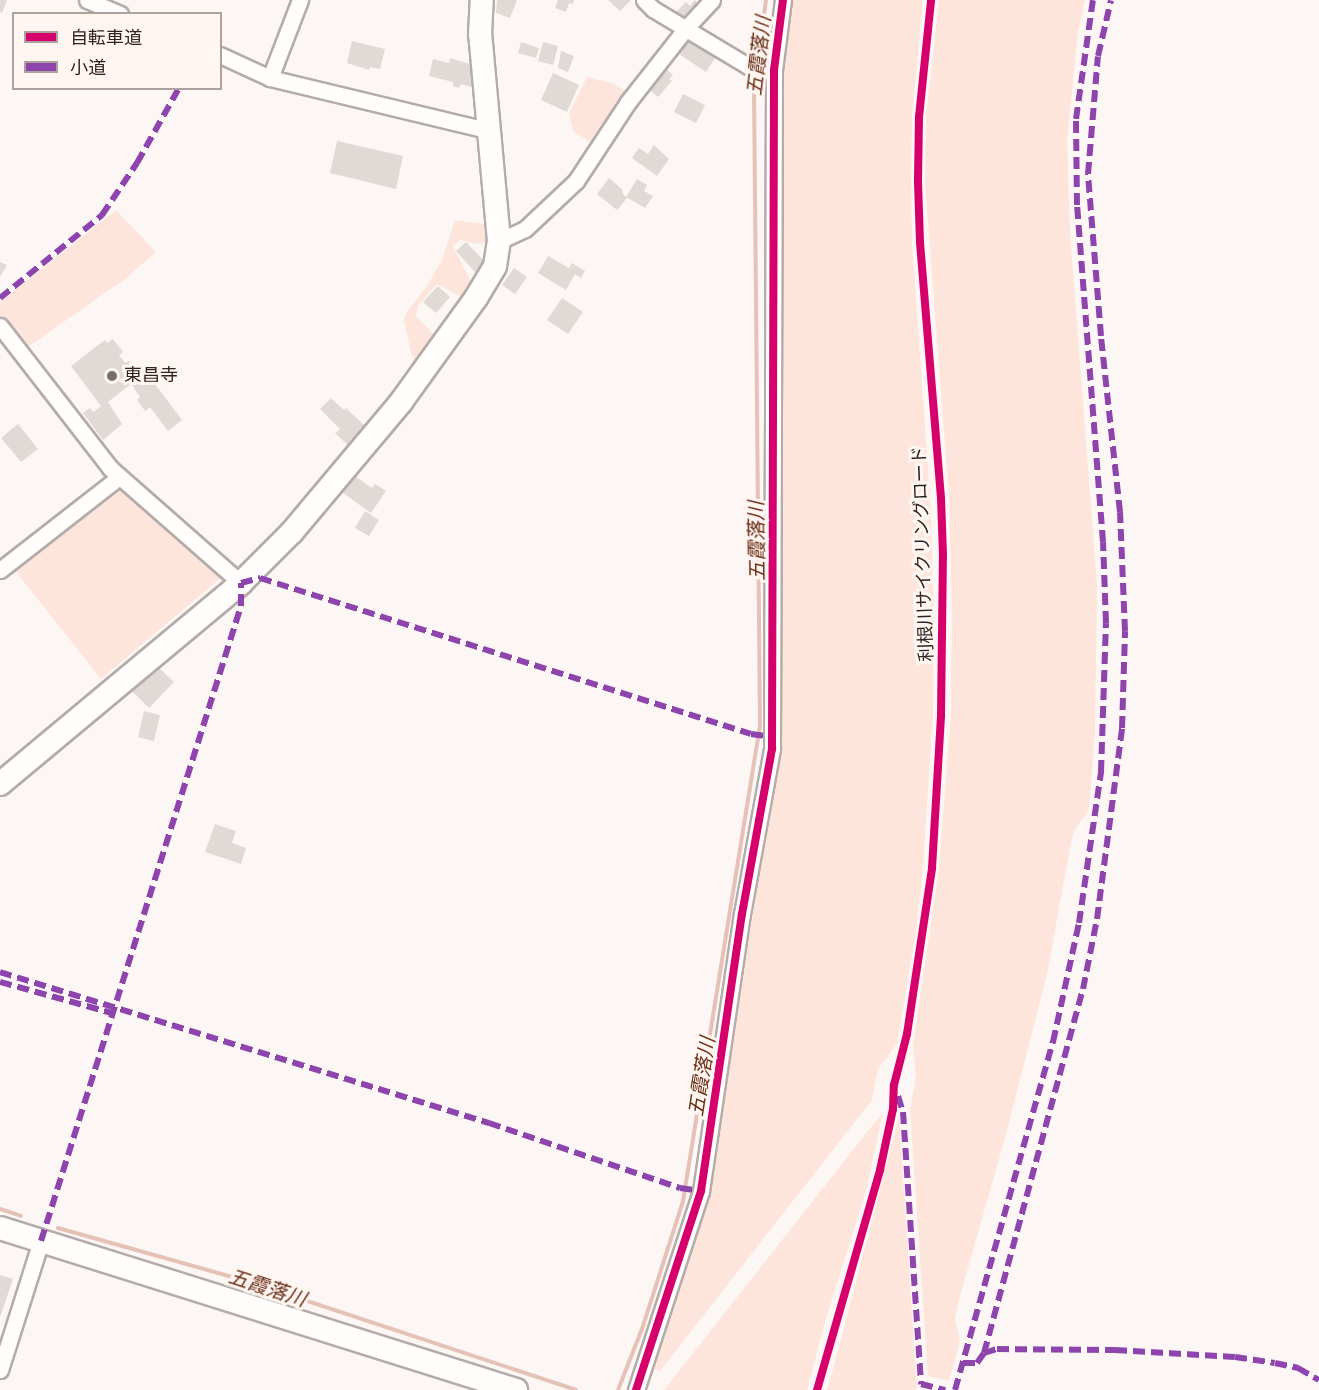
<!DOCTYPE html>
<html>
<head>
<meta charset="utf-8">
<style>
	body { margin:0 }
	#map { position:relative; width:1319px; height:1390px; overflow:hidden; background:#fcf6f4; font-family:"Source Sans 3","Noto Sans JP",sans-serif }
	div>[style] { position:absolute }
	.green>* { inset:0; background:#fde5dc }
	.stream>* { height:4px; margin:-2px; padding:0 2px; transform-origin:2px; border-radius:2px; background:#e5c2b5 }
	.building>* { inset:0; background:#e0d9d6 }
	.roads { filter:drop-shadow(2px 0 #b3acaa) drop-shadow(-2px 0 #b3acaa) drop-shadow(0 2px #b3acaa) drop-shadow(0 -2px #b3acaa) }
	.street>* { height:15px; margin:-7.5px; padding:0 7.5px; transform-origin:7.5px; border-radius:7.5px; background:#fffefd }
	.secondary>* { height:22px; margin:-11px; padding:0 11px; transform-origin:11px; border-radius:11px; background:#fffefd }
	.quiet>* { height:6px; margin-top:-3px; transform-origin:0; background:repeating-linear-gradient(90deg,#8e44ad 0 12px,transparent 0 18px) }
	.cycleway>* { height:8px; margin:-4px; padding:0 4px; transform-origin:4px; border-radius:4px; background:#d6006c }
	.dots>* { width:16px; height:16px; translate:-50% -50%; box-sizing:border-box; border:3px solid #fff5f1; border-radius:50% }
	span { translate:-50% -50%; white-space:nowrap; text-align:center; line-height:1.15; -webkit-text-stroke:6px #fff5f1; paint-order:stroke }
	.poi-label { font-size:18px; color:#2e2522 }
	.left { translate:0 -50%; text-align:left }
	.street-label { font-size:18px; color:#2e2522 }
	.water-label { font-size:20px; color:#6a3018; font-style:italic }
	.legend { position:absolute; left:12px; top:12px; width:210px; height:78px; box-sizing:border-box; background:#fff5f1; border:2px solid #aba29e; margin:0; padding:8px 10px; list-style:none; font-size:18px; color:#2e2522 }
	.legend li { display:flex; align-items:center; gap:12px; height:30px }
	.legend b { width:30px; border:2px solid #aba29e }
</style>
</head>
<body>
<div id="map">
	<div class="green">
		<div style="clip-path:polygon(788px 0,923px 0,912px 115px,911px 180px,912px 242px,930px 498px,934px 611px,933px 714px,923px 866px,916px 931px,897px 1044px,878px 1069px,872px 1100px,660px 1371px,652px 1368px,709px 1189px,780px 747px,778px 79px)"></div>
		<div style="clip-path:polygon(939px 0,1085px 0,1078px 33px,1067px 141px,1070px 233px,1097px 585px,1095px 731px,1089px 810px,1074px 830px,1071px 842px,1047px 974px,1005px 1138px,958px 1303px,955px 1319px,960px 1341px,949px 1381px,928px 1376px,910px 1110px,916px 1077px,913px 1045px,939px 868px,951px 713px,952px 612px,949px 497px,925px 182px,926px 117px)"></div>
		<div style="clip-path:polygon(587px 77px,612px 83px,628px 92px,595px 145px,573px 131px,569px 113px)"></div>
		<div style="clip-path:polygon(116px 210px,156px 252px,125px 279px,22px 351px,0 320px,0 302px)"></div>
		<div style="clip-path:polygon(455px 220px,492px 225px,492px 236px,486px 242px,478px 244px,460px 240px,453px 246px,469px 278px,471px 285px,466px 294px,461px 297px,437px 284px,418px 306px,416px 316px,436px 337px,419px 367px,411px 353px,404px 320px,406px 313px,427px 286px,442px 260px)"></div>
		<div style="clip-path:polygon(116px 484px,223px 576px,101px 679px,13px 568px)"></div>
		<div style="clip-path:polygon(883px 1112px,866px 1191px,825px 1322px,807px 1390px,664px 1390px)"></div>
		<div style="clip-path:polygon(899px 1117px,917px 1390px,827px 1390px,835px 1362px)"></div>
	</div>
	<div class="stream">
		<div style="left:757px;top:65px;width:66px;rotate:-82.1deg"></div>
		<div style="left:0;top:1209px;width:22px;rotate:18deg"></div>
		<div style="left:58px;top:1228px;width:199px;rotate:15.7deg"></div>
		<div style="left:250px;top:1282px;width:343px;rotate:18.3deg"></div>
		<div style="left:618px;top:1390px;width:66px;rotate:-68.5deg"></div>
		<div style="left:642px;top:1329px;width:134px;rotate:-72.2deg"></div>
		<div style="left:683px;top:1201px;width:482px;rotate:-80.8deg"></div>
		<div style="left:760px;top:725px;width:635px;rotate:-90.54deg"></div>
		<div style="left:754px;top:90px;width:18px;rotate:-84deg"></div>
	</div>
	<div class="building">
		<div style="clip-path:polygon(0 0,7px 0,2px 13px,0 12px)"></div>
		<div style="clip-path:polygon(497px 0,517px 0,510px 18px,496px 13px)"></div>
		<div style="clip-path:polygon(558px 0,574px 0,573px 4px,569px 3px,566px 12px,555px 8px)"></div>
		<div style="clip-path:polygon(608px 0,631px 0,620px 11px)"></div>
		<div style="clip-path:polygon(695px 0,697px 3px,706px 0,686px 21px,676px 12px,686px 2px,690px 6px)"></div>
		<div style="clip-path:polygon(687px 35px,717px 55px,706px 72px,676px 52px)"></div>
		<div style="clip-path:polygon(352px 41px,385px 49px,380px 69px,370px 67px,369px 70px,347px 63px)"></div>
		<div style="clip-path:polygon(521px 42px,539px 48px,536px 58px,518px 53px)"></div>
		<div style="clip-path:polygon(543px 42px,558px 46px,553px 65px,538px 61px)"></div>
		<div style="clip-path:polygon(561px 51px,574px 56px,568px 72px,558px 68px)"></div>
		<div style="clip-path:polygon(450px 58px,476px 66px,471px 87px,461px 84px,459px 88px,453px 86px,453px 82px,429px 76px,433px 59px,449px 63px)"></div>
		<div style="clip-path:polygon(665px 68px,673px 75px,669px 79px,672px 81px,658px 97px,647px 88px)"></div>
		<div style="clip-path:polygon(553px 73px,579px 85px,567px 112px,541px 100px)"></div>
		<div style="clip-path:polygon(683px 94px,705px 105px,696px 123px,674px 112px)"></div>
		<div style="clip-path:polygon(337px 141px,403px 156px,396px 189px,330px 173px)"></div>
		<div style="clip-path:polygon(654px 145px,669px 159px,657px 176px,632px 158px,639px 148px,648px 154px)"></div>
		<div style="clip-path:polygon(609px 178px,622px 189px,623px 194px,627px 198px,617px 210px,597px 194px)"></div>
		<div style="clip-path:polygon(637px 179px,647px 185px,644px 191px,653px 196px,645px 208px,626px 197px)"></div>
		<div style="clip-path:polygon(466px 242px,486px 263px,475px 272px,456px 251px)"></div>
		<div style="clip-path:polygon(548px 256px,569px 268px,572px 263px,585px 271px,581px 278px,575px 274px,566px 290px,538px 273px)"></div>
		<div style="clip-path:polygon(0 262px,7px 265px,0 277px)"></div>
		<div style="clip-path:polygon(514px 268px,527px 277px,515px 294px,502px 285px)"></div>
		<div style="clip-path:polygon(438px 286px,450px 297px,436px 313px,423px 302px)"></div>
		<div style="clip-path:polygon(562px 298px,583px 312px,568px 334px,547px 320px)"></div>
		<div style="clip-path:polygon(113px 339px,123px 352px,119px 355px,125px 363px,129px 361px,144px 380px,149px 376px,182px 420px,168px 431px,150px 407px,145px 411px,137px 400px,140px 397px,131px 384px,108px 402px,122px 424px,103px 440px,83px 413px,90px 408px,93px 412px,101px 406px,71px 366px,105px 340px,107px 343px)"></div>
		<div style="clip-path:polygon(331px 398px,344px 410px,346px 408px,365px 426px,363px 429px,367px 433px,352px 449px,335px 433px,340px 429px,320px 409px)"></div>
		<div style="clip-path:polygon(18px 424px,38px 449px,21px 462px,1px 438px)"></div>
		<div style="clip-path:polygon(355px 476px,372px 488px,375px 484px,386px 491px,371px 513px,343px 493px)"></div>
		<div style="clip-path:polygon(365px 511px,379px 520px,369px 536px,355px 528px)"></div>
		<div style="clip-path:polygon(155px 664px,174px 682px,149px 708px,131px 690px)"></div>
		<div style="clip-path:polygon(144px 711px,160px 715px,154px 741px,138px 737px)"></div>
		<div style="clip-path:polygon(215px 824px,236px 831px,232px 843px,246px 848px,241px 864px,205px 852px)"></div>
		<div style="clip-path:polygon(0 1275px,13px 1279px,0 1317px)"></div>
	</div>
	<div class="roads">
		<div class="street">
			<div style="left:87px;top:0;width:36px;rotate:23deg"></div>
			<div style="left:644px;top:0;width:13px;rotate:45deg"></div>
			<div style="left:653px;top:9px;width:111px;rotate:31deg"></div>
			<div style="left:748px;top:66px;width:26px;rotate:9deg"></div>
			<div style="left:220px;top:55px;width:55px;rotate:24.7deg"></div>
			<div style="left:270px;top:78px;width:226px;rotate:13.5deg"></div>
			<div style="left:270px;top:78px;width:84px;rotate:-69deg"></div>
			<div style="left:499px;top:241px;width:29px;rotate:-25deg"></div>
			<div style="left:525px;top:229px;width:70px;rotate:-43.3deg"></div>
			<div style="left:576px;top:181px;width:95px;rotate:-56.6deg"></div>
			<div style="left:628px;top:102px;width:94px;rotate:-51.9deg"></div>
			<div style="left:686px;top:28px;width:38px;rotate:-47deg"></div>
			<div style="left:0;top:326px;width:180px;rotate:52.2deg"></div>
			<div style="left:110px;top:468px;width:174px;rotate:41.3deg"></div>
			<div style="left:0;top:570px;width:151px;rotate:-38deg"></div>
			<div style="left:0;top:1370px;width:135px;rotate:-72.4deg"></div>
			<div style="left:636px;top:1390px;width:209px;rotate:-71.9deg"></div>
			<div style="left:701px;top:1191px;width:280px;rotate:-81.6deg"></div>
			<div style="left:742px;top:914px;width:168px;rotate:-79.7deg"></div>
			<div style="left:772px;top:749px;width:679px;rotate:-89.83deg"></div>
			<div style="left:774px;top:70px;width:71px;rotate:-82.7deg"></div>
		</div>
		<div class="secondary">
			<div style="left:0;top:784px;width:314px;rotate:-39.8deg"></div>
			<div style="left:241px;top:583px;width:72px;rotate:-45deg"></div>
			<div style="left:292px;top:532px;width:170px;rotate:-50deg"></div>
			<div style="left:401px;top:402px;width:128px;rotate:-54.2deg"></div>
			<div style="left:476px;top:298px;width:37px;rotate:-59deg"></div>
			<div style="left:495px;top:266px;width:25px;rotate:-81deg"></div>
			<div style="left:499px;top:241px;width:208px;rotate:-95.2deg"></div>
			<div style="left:480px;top:34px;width:34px;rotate:-87deg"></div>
			<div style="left:0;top:1228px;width:541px;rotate:17.43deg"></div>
		</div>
	</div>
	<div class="quiet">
		<div style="left:0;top:298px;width:132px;rotate:-39.1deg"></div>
		<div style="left:102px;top:215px;width:63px;rotate:-56.1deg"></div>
		<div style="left:137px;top:163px;width:86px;rotate:-60.8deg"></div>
		<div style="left:0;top:972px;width:512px;rotate:17.16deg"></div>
		<div style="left:489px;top:1123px;width:202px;rotate:18.8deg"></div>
		<div style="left:680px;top:1188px;width:21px;rotate:8deg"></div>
		<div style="left:0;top:982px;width:116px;rotate:15.5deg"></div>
		<div style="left:898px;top:1096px;width:17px;rotate:73deg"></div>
		<div style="left:903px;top:1112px;width:273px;rotate:86.2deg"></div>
		<div style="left:921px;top:1384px;width:25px;rotate:14deg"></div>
		<div style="left:41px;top:1241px;width:666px;rotate:-72.52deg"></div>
		<div style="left:241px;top:606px;width:23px;rotate:-90deg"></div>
		<div style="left:241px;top:583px;width:20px;rotate:-15deg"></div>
		<div style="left:260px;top:578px;width:515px;rotate:17.63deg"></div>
		<div style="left:751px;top:734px;width:22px;rotate:8deg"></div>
		<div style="left:984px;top:1353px;width:377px;rotate:-74.8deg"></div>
		<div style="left:1083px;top:989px;width:71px;rotate:-78.7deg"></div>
		<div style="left:1097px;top:919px;width:193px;rotate:-82.5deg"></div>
		<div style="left:1122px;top:728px;width:97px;rotate:-88.2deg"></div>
		<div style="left:1125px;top:631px;width:119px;rotate:-92.4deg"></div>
		<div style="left:1120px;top:512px;width:177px;rotate:-96.2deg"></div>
		<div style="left:1101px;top:336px;width:163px;rotate:-94.6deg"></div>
		<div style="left:1088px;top:174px;width:118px;rotate:-85.2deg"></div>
		<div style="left:1098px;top:56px;width:57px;rotate:-76.9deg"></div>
		<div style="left:963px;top:1363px;width:14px"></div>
		<div style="left:977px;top:1363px;width:12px;rotate:-55deg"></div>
		<div style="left:984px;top:1353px;width:14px;rotate:-17deg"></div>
		<div style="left:997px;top:1349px;width:118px;rotate:0.5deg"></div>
		<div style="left:1115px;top:1350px;width:120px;rotate:3.3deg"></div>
		<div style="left:1235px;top:1357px;width:40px;rotate:8.5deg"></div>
		<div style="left:1275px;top:1363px;width:24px;rotate:12deg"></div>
		<div style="left:1298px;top:1368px;width:24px;rotate:30deg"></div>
		<div style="left:955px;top:1390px;width:362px;rotate:-74.3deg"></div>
		<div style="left:1053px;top:1042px;width:122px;rotate:-77.7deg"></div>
		<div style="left:1079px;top:923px;width:153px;rotate:-81.7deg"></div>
		<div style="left:1101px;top:772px;width:149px;rotate:-88.1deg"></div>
		<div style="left:1106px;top:623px;width:81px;rotate:-92.1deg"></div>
		<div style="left:1103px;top:542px;width:338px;rotate:-94.4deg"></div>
		<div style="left:1077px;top:205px;width:86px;rotate:-90.7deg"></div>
		<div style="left:1076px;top:119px;width:120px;rotate:-81.9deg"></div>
	</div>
	<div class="cycleway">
		<div style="left:636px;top:1390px;width:209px;rotate:-71.9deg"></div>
		<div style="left:701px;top:1191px;width:280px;rotate:-81.6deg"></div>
		<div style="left:742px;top:914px;width:168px;rotate:-79.7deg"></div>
		<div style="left:772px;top:749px;width:679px;rotate:-89.83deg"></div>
		<div style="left:774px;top:70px;width:71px;rotate:-82.7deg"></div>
		<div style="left:817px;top:1390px;width:229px;rotate:-74deg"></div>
		<div style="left:880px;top:1170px;width:62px;rotate:-78deg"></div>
		<div style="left:893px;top:1109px;width:24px;rotate:-88deg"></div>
		<div style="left:894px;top:1085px;width:53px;rotate:-75.7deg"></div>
		<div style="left:907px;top:1034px;width:168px;rotate:-81.4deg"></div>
		<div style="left:932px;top:868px;width:153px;rotate:-86.6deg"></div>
		<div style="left:941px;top:715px;width:160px;rotate:-89.3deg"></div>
		<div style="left:943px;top:555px;width:57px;rotate:-92deg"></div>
		<div style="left:941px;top:498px;width:257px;rotate:-94.7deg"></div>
		<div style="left:920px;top:242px;width:61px;rotate:-91.9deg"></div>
		<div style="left:918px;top:181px;width:64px;rotate:-89.1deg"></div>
		<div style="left:919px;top:117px;width:118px;rotate:-84.1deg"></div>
	</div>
	<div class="dots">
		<div style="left:112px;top:376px;background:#766e6c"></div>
	</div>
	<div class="poi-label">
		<span class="left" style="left:124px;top:376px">東昌寺</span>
	</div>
	<div class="street-label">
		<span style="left:924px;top:554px;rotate:-92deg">利根川サイクリングロード</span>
	</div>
	<div class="water-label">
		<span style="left:760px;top:56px;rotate:-83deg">五霞落川</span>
		<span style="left:758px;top:541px;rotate:-91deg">五霞落川</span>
		<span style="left:703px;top:1077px;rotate:-81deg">五霞落川</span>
		<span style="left:267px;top:1289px;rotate:18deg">五霞落川</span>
	</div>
	<ul class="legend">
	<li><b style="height:8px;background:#d6006c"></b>自転車道</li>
	<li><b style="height:8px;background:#8e44ad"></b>小道</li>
	</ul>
</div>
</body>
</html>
